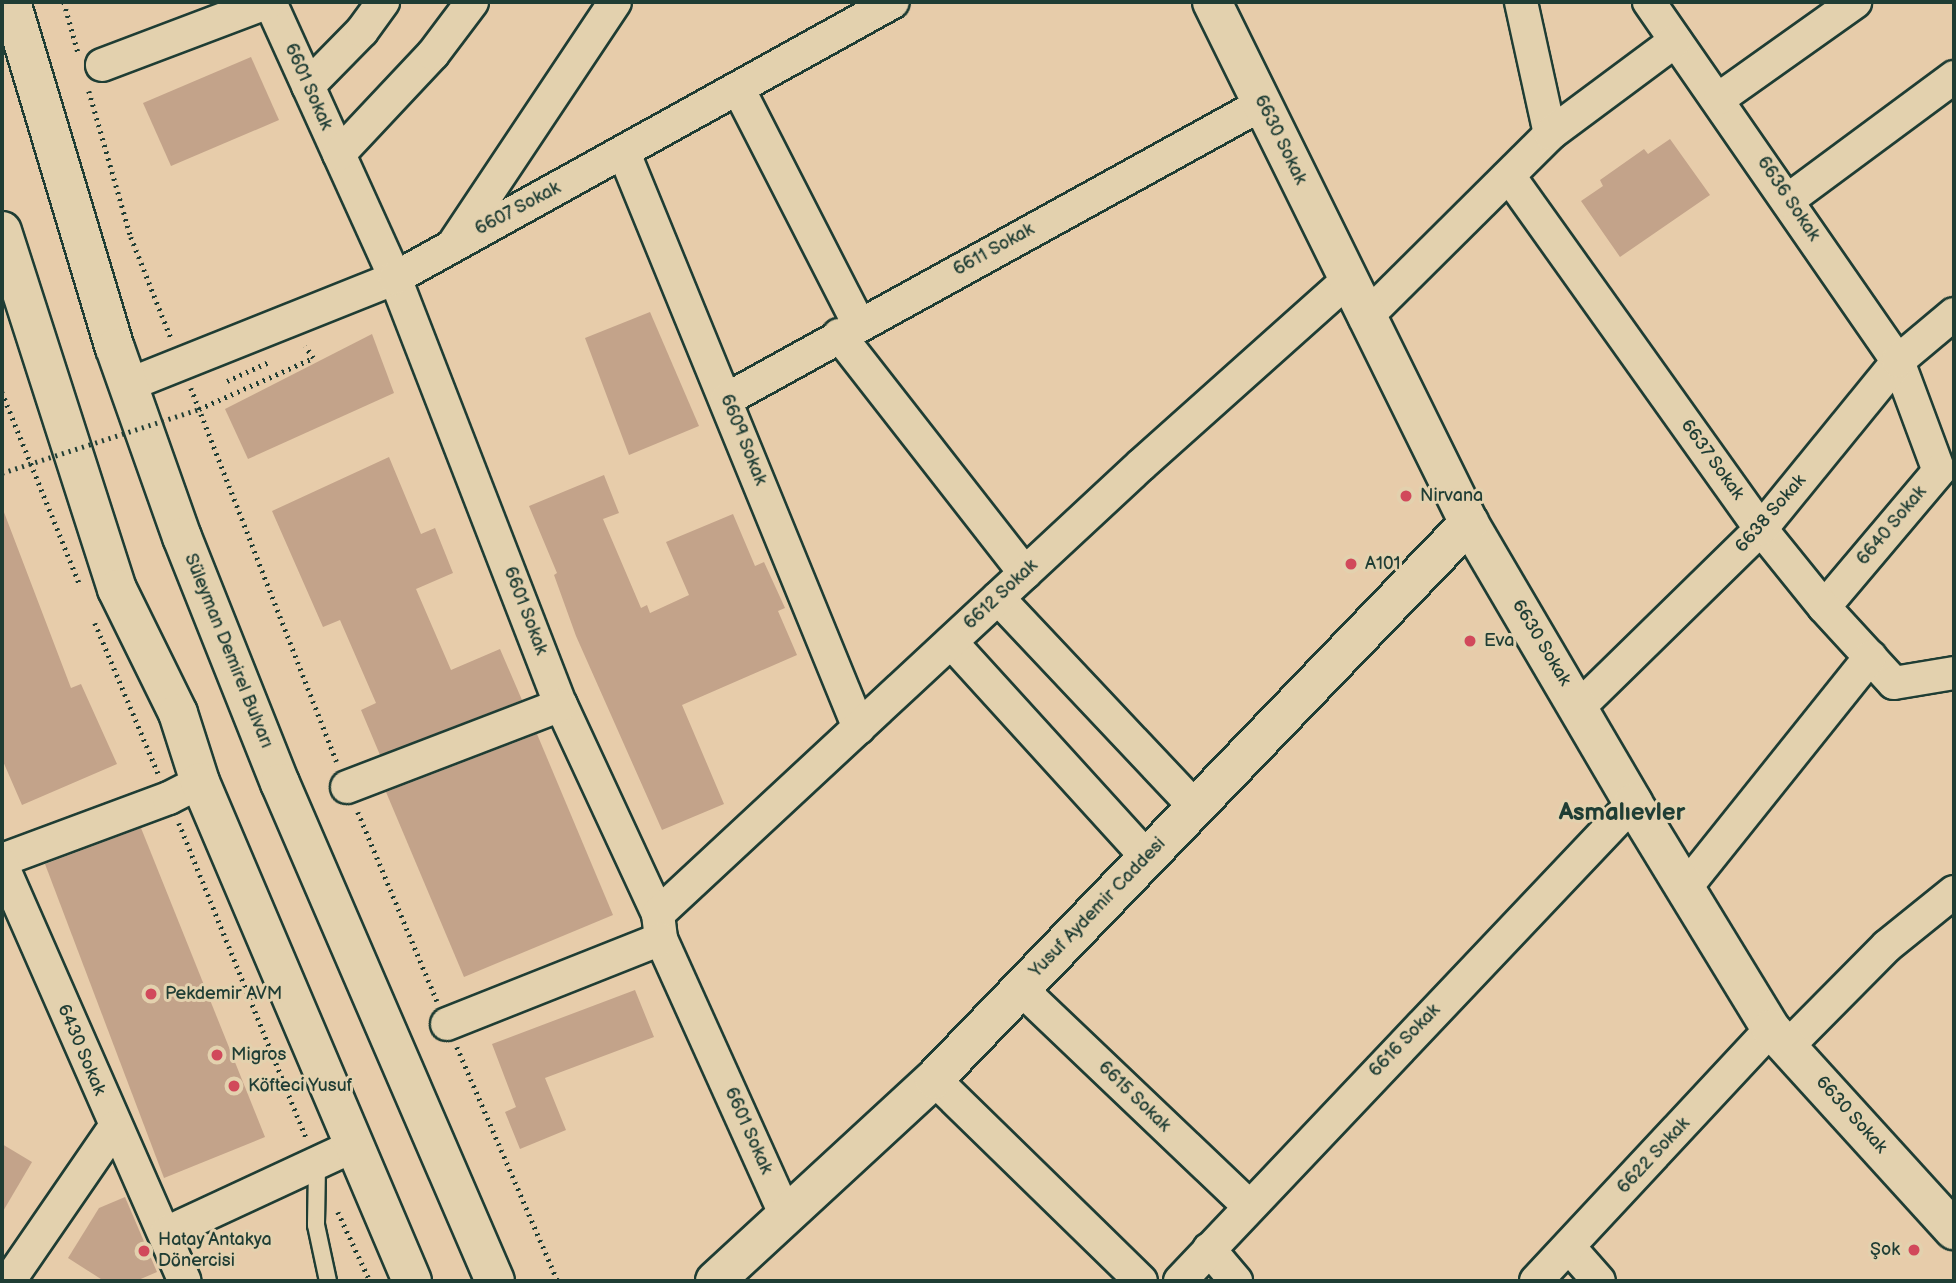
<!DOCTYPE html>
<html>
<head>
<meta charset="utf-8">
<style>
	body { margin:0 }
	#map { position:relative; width:1956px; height:1283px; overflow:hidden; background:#e7ccaa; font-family:"Balsamiq Sans",sans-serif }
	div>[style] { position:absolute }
	.building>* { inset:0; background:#c3a38a }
	.path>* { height:4.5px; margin-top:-2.25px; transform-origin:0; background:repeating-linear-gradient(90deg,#1f3d34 0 2px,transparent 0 7px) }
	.roads { filter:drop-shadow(2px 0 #1f3d34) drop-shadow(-2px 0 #1f3d34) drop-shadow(0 2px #1f3d34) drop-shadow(0 -2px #1f3d34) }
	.lane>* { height:16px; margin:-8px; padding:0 8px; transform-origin:8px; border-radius:8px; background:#e3d1ae }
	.street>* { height:32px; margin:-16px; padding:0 16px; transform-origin:16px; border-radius:16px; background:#e3d1ae }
	.secondary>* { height:38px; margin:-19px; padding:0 19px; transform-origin:19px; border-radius:19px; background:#e3d1ae }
	.primary>* { height:38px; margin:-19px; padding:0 19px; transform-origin:19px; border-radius:19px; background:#e3d1ae }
	.path-bridge>* { height:4.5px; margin-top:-2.25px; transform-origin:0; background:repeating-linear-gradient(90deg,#1f3d34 0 2px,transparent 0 7px) }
	.dots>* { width:19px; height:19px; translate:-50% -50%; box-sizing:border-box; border:4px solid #e3d1ae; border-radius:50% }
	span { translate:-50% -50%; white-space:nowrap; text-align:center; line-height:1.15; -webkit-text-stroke:6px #e3d1ae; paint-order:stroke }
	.street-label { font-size:18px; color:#1f3d34 }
	.poi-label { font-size:18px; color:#1f3d34 }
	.left { translate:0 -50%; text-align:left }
	.right { translate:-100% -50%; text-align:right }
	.district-label { font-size:24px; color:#1f3d34; font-weight:700 }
	.frame { position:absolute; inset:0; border:4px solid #1f3d34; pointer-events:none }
</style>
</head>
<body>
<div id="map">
	<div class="building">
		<div style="clip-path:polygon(251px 57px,279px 120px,171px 166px,143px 103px)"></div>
		<div style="clip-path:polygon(1670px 139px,1710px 195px,1620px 257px,1581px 201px,1603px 186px,1600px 180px,1644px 149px,1648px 154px)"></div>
		<div style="clip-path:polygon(650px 312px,699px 426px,629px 455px,585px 338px)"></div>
		<div style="clip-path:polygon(372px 334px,394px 393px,248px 459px,225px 409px)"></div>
		<div style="clip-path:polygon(389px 457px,421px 534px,435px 528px,453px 573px,416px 589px,451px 670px,500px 649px,522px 700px,380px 755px,361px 710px,376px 703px,340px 620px,323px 627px,272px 511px)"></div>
		<div style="clip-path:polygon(604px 475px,619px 513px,603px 519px,641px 608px,647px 605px,650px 613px,689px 595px,666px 542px,733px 514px,755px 566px,764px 562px,785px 608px,778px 611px,797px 655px,682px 705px,724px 804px,662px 830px,576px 636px,554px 575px,557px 573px,529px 506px)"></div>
		<div style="clip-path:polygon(2px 507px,71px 688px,81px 684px,117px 764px,22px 805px,2px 759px)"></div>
		<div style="clip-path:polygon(537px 734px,613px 915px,464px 977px,386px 792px)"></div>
		<div style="clip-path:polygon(141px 828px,265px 1137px,164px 1178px,45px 864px)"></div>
		<div style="clip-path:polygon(635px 990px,654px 1037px,545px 1078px,566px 1130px,520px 1149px,505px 1112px,516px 1107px,492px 1044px)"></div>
		<div style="clip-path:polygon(2px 1144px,32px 1162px,2px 1213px)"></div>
		<div style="clip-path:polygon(125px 1197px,157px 1272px,136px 1281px,104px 1281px,68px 1258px,99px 1208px)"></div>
	</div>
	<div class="path">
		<div style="left:64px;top:2px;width:52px;rotate:74.4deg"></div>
		<div style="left:89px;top:91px;width:152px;rotate:74deg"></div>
		<div style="left:131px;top:237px;width:109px;rotate:68.4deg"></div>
		<div style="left:227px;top:381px;width:48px;rotate:-24.4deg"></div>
		<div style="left:191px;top:388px;width:401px;rotate:68.7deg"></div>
		<div style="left:2px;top:392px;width:206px;rotate:68deg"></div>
		<div style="left:199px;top:409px;width:125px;rotate:-24.1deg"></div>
		<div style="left:313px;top:358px;width:14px;rotate:-124deg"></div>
		<div style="left:95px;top:623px;width:163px;rotate:67.2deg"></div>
		<div style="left:358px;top:812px;width:205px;rotate:67.3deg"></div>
		<div style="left:179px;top:823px;width:339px;rotate:68deg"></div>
		<div style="left:457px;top:1047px;width:255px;rotate:66.7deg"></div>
		<div style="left:338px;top:1212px;width:76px;rotate:65.1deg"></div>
	</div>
	<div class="roads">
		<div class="lane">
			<div style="left:317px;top:1166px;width:59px;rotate:91deg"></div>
			<div style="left:316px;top:1225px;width:57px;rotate:77.9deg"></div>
		</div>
		<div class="street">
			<div style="left:270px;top:2px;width:303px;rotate:65.6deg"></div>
			<div style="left:395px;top:278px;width:458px;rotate:68.8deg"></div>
			<div style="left:561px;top:705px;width:230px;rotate:65.1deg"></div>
			<div style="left:658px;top:914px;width:25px;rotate:83deg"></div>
			<div style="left:661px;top:939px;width:304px;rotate:65.7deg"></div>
			<div style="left:1521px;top:2px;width:135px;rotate:77.6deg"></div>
			<div style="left:1649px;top:2px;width:437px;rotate:55.3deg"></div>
			<div style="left:1898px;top:361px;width:117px;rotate:69.6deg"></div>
			<div style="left:1939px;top:471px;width:178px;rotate:130.2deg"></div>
			<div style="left:102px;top:65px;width:178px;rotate:-20.7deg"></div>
			<div style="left:308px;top:86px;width:77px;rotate:-45.5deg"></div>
			<div style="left:362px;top:31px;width:36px;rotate:-54deg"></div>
			<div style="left:739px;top:90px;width:263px;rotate:62.9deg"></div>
			<div style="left:1720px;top:98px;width:166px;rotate:-35.4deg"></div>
			<div style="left:624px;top:153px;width:621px;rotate:67.77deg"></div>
			<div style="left:339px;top:154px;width:137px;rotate:-46.8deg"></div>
			<div style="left:433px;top:54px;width:65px;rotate:-53.1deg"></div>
			<div style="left:1509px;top:176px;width:434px;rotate:54.5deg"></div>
			<div style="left:1761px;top:529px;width:100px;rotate:51.1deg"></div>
			<div style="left:1824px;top:607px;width:103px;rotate:47.4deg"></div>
			<div style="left:1894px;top:683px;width:61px;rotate:-9.5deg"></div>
			<div style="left:1788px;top:200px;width:207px;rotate:-36.5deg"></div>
			<div style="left:455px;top:242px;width:288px;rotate:-56.3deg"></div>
			<div style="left:1365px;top:318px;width:261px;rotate:-44.8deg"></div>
			<div style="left:1550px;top:134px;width:156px;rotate:-36.6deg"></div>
			<div style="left:839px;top:335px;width:302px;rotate:52deg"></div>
			<div style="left:128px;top:385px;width:288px;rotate:-21.8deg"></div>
			<div style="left:395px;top:278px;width:569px;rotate:-29deg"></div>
			<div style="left:727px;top:399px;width:611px;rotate:-28.87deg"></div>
			<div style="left:998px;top:598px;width:289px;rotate:46.7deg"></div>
			<div style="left:951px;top:642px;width:288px;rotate:47.7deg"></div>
			<div style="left:1579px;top:707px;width:255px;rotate:-44.4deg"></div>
			<div style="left:1761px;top:529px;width:217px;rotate:-50.8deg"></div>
			<div style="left:1898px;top:361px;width:73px;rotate:-40deg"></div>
			<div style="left:347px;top:787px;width:229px;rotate:-21deg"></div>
			<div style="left:2px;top:860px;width:178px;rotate:-20.4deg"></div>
			<div style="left:169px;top:798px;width:35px;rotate:-27deg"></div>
			<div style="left:2px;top:865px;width:454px;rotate:66.3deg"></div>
			<div style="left:1686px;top:887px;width:295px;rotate:-51.3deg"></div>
			<div style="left:658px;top:914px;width:659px;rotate:-42.91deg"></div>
			<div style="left:1141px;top:465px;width:278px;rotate:-41.8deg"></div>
			<div style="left:1021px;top:989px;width:313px;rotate:43.6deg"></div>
			<div style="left:447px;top:1024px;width:230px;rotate:-21.7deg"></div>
			<div style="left:1789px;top:1045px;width:139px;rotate:-45.3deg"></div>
			<div style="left:1887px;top:946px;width:86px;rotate:-38.9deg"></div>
			<div style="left:934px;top:1079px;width:289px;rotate:44.3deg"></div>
			<div style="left:166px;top:1233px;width:206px;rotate:-24.9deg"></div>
			<div style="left:1569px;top:1247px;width:45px;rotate:48.6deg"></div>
			<div style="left:1209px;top:1249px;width:42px;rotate:49.8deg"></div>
			<div style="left:9px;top:1281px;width:186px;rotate:-55.5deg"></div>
			<div style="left:1180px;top:1281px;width:659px;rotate:-46.54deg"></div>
			<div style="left:1536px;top:1281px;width:345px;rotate:-47deg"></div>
		</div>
		<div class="secondary">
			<div style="left:1212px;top:2px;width:581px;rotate:63.74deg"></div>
			<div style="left:1469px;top:523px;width:324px;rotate:59.6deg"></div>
			<div style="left:1633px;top:803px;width:265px;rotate:58.6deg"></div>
			<div style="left:1771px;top:1029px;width:272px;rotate:47.7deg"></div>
			<div style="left:715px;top:1281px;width:298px;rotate:-42.7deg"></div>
			<div style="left:934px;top:1079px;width:772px;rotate:-46.1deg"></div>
		</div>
		<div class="primary">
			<div style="left:11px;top:2px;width:361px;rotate:73.3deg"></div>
			<div style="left:115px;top:348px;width:201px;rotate:70.5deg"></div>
			<div style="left:182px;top:537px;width:265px;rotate:68.3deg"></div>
			<div style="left:280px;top:783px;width:542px;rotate:66.65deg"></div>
			<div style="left:2px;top:231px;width:376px;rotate:72.2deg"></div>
			<div style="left:117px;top:589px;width:138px;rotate:63.8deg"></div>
			<div style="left:178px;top:713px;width:72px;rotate:72.3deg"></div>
			<div style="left:200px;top:782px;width:542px;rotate:66.98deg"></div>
		</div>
	</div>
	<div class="path-bridge">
		<div style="left:2px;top:473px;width:207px;rotate:-18deg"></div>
	</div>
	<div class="dots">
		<div style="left:1406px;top:496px;background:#d1495b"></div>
		<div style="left:1351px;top:564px;background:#d1495b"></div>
		<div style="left:1470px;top:641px;background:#d1495b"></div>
		<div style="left:151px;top:994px;background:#d1495b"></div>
		<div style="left:217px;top:1055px;background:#d1495b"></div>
		<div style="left:234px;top:1086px;background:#d1495b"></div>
		<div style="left:1914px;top:1250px;background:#d1495b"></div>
		<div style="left:144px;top:1251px;background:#d1495b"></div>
	</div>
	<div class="street-label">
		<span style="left:308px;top:87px;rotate:66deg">6601 Sokak</span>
		<span style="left:1280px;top:140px;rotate:64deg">6630 Sokak</span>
		<span style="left:1788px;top:199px;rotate:56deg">6636 Sokak</span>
		<span style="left:518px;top:209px;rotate:-28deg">6607 Sokak</span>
		<span style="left:994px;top:250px;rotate:-29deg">6611 Sokak</span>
		<span style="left:743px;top:440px;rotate:68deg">6609 Sokak</span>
		<span style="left:1712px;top:460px;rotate:54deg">6637 Sokak</span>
		<span style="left:1771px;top:514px;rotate:-49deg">6638 Sokak</span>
		<span style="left:1892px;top:526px;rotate:-50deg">6640 Sokak</span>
		<span style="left:1001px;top:595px;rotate:-43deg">6612 Sokak</span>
		<span style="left:525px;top:611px;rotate:69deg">6601 Sokak</span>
		<span style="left:1541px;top:643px;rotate:59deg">6630 Sokak</span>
		<span style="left:228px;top:651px;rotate:68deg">Süleyman Demirel Bulvarı</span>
		<span style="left:1098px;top:908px;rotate:-46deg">Yusuf Aydemir Caddesi</span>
		<span style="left:1405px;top:1041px;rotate:-46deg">6616 Sokak</span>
		<span style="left:81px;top:1050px;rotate:67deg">6430 Sokak</span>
		<span style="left:1134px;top:1097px;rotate:44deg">6615 Sokak</span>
		<span style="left:1851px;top:1115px;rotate:48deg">6630 Sokak</span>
		<span style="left:748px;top:1131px;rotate:66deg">6601 Sokak</span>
		<span style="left:1654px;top:1156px;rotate:-47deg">6622 Sokak</span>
	</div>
	<div class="poi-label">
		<span class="left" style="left:1420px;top:496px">Nirvana</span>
		<span class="left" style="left:1365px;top:564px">A101</span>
		<span class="left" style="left:1484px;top:641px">Eva</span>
		<span class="left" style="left:165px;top:994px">Pekdemir AVM</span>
		<span class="left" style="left:231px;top:1055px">Migros</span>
		<span class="left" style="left:248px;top:1086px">Köfteci Yusuf</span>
		<span class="left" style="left:158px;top:1251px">Hatay Antakya<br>Dönercisi</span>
		<span class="right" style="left:1900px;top:1250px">Şok</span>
	</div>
	<div class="district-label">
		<span style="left:1622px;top:813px">Asmalıevler</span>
	</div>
	<div class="frame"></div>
</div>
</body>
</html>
